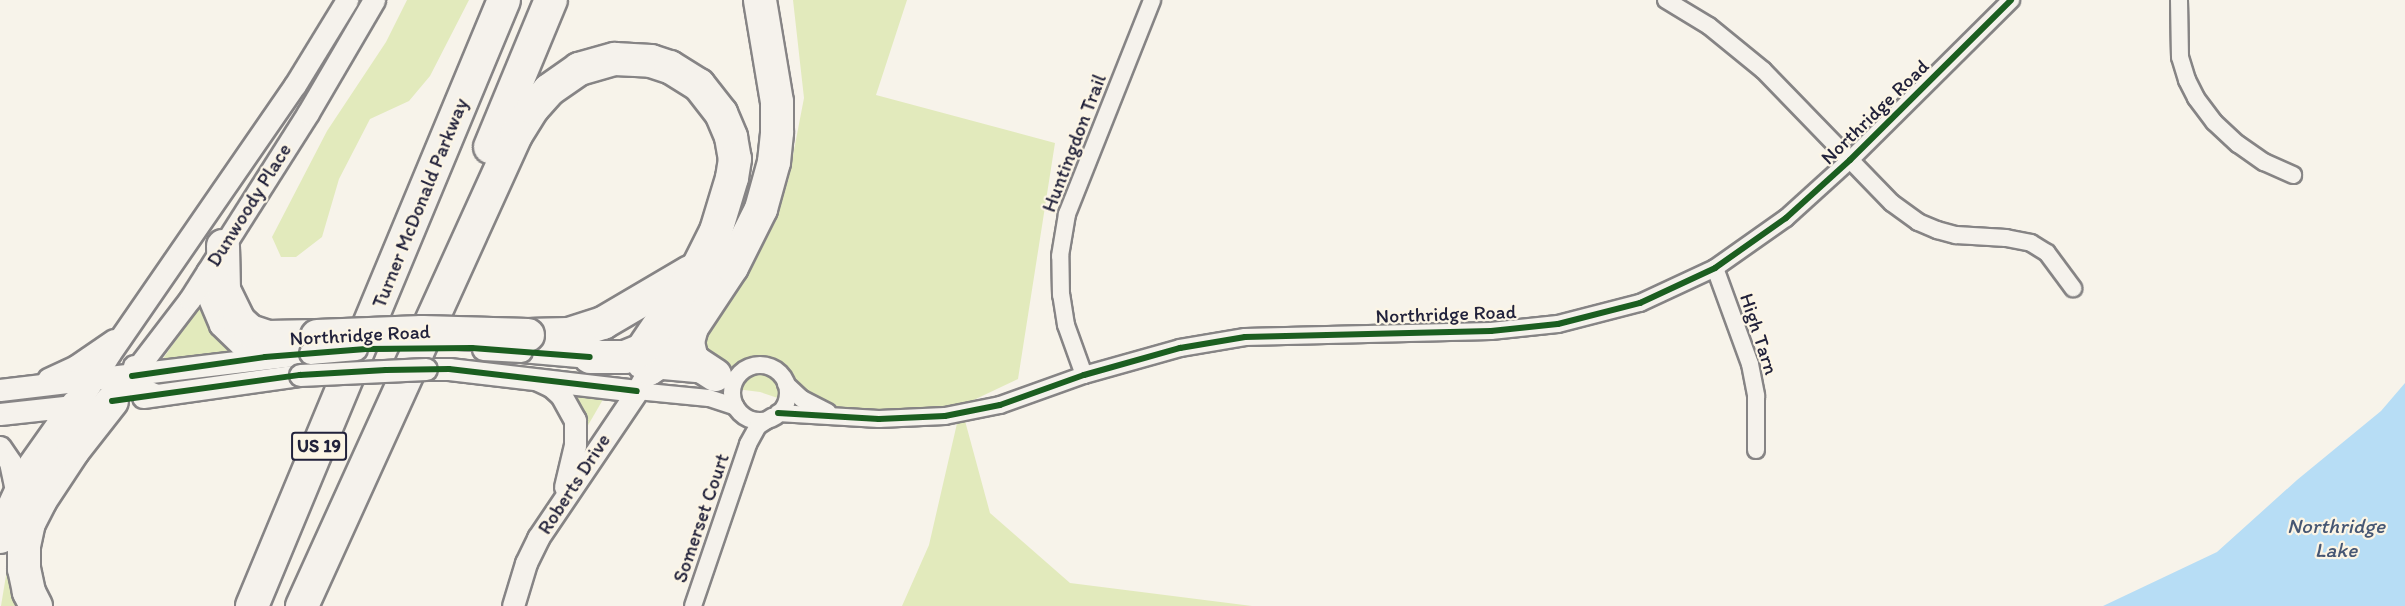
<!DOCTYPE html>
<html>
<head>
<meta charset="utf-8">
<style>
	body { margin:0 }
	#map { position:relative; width:2405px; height:606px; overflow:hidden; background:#f7f3ea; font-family:Itim,sans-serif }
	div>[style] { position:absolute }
	.green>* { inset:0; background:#e2eabc }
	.water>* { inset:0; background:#b7ddf5 }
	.roads { filter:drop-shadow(2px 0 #868485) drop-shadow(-2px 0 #868485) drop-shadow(0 2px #868485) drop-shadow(0 -2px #868485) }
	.minor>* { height:16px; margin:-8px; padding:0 8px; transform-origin:8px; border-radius:8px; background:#f5f2ec }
	.minor>.ring { margin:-8px; padding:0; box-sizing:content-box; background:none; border:16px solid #f5f2ec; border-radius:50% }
	.tertiary>* { height:21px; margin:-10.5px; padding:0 10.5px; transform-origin:10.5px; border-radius:10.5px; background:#f5f2ec }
	.motorway>* { height:32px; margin:-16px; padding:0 16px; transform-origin:16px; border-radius:16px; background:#f5f2ec }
	.bridges { filter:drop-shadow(2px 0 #868485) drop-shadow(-2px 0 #868485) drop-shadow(0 2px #868485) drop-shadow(0 -2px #868485) }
	.tertiary-bridge>* { height:21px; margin:-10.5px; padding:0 10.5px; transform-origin:10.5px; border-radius:10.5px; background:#f5f2ec }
	.motorway-bridge>* { height:32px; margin:-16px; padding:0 16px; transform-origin:16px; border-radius:16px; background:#f5f2ec }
	.cycleway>* { height:6px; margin:-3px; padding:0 3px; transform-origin:3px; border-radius:3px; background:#1b5e20 }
	span { translate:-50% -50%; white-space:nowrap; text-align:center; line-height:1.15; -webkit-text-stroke:4.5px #fcf5e5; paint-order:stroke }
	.shield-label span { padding:2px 4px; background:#fcf5e5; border:2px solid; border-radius:4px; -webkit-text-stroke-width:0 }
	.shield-label { font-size:18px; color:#22223b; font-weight:700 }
	.street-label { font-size:20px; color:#22223b }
	.water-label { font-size:21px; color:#465774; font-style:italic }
</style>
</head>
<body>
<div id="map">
	<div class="green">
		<div style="clip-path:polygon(407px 0,469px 0,430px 76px,409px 101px,370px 119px,339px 179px,322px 237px,296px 257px,281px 257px,272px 237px,327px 131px,386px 42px)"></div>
		<div style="clip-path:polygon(793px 0,907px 0,876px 95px,1055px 143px,1018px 379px,961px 406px,990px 513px,1070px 583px,1252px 606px,902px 606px,929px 545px,961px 406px,847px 413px,808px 408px,760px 392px,681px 382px,788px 181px,804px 98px)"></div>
		<div style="clip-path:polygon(202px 303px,234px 352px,164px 362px,162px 360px)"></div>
		<div style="clip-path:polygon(571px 394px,605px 396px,587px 427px,585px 427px)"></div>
		<div style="clip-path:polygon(10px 551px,23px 606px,1px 606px)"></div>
	</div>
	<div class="water">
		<div style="clip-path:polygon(2405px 383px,2405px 606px,2103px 606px,2217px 552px,2297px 480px,2381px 411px)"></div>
	</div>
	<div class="roads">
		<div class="minor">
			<div style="left:1666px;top:0;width:50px;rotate:31.2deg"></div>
			<div style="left:1709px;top:26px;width:70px;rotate:39.2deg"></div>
			<div style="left:1763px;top:70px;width:185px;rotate:45.9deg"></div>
			<div style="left:1892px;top:203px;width:32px;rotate:36deg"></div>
			<div style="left:1918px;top:222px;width:21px;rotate:23deg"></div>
			<div style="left:1937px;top:230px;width:20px;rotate:15deg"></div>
			<div style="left:1956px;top:235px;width:50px;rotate:3.4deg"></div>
			<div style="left:2006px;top:238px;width:25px;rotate:11deg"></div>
			<div style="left:2031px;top:243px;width:19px;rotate:32deg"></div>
			<div style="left:2047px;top:253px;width:44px;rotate:53.4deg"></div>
			<div style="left:2179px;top:0;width:57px;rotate:89deg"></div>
			<div style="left:2180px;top:57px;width:24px;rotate:73deg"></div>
			<div style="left:2187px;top:80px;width:20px;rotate:63deg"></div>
			<div style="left:2196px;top:98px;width:30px;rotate:53deg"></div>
			<div style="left:2214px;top:122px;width:33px;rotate:43deg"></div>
			<div style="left:2238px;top:144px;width:32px;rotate:35deg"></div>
			<div style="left:2264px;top:162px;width:32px;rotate:24deg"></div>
			<div style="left:1715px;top:268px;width:102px;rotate:70deg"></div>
			<div style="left:1750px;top:364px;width:33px;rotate:79deg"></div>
			<div style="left:1756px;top:396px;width:54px;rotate:90deg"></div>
			<div class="ring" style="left:732px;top:365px;width:40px;height:40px"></div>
			<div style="left:652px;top:370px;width:55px;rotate:5.2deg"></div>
			<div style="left:1084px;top:375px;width:53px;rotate:-109.8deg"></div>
			<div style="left:1066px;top:325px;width:30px;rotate:-99deg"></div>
			<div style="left:1061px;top:295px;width:39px;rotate:-91deg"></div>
			<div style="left:1060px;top:256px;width:43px;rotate:-80.5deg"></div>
			<div style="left:1067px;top:214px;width:230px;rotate:-68.3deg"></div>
			<div style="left:786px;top:384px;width:22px;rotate:43deg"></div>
			<div style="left:802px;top:399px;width:29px;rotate:27deg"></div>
			<div style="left:637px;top:391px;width:72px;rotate:5.6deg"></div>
			<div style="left:709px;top:398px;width:28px;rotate:18deg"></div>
			<div style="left:778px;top:413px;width:101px;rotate:3.4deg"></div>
			<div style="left:879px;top:419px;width:66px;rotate:-2.6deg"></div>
			<div style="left:945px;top:416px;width:56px;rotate:-11.3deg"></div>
			<div style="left:1000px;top:405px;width:89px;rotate:-19.7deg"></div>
			<div style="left:1084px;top:375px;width:100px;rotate:-15.7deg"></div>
			<div style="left:1180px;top:348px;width:66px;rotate:-9.6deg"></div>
			<div style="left:1245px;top:337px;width:246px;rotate:-1.4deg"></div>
			<div style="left:1491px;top:331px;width:67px;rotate:-6deg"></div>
			<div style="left:1558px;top:324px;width:85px;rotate:-14.4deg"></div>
			<div style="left:1640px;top:303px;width:83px;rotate:-25deg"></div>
			<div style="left:1715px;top:268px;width:87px;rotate:-35.2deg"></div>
			<div style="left:1786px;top:218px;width:86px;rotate:-42.2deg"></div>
			<div style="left:1850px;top:160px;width:227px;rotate:-44.8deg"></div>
			<div style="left:693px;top:606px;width:171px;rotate:-71.2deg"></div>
			<div style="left:748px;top:444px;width:21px;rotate:-61deg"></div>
			<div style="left:758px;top:426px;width:17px;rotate:-33deg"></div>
		</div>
		<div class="tertiary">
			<div style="left:207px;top:272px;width:22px;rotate:90deg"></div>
			<div style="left:207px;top:294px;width:34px;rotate:67deg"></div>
			<div style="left:220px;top:325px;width:28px;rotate:44deg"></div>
			<div style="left:240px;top:344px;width:28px;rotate:27deg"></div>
			<div style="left:521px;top:351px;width:80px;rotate:5deg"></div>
			<div style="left:134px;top:366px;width:10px;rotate:101deg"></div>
			<div style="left:132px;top:376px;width:10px;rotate:73deg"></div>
			<div style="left:135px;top:386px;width:23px;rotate:23deg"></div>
			<div style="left:426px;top:369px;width:23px"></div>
			<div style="left:449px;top:369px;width:189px;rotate:6.7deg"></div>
			<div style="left:48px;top:379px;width:31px;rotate:-25deg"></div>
			<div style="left:76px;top:366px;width:46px;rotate:-34.4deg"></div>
			<div style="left:538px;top:380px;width:14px;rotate:25deg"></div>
			<div style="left:551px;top:386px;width:13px;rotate:42deg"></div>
			<div style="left:561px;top:395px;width:29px;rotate:61deg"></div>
			<div style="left:575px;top:420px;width:25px;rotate:90deg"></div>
			<div style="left:575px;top:445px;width:43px;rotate:103.4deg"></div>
			<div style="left:0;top:390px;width:312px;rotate:-6.8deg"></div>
			<div style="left:143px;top:397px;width:159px;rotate:-8deg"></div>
			<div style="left:112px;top:401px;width:128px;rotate:-52.6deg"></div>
			<div style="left:190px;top:299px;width:220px;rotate:-57.6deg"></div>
			<div style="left:308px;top:113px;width:131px;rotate:-59.7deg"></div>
			<div style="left:77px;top:406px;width:62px;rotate:-58.1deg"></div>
			<div style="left:110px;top:353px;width:326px;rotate:-55.4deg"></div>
			<div style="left:295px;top:85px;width:100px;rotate:-58.5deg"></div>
			<div style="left:0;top:414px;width:83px;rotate:-6.2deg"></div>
			<div style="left:0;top:447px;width:18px;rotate:56deg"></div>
			<div style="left:10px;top:462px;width:34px;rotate:78deg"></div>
			<div style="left:513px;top:606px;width:45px;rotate:-73.2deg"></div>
			<div style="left:526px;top:563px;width:28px;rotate:-64deg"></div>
			<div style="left:538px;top:538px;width:177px;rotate:-56deg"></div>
			<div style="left:637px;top:391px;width:25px;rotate:-61deg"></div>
			<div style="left:649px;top:369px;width:11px;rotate:-165deg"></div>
		</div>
		<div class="motorway">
			<div style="left:490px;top:147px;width:159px;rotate:-67.5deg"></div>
			<div style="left:223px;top:246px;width:44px;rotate:88.7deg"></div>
			<div style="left:224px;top:290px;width:34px;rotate:64deg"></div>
			<div style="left:239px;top:321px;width:15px;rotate:42deg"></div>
			<div style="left:250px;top:331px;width:19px;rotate:18deg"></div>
			<div style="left:268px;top:337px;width:49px;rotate:-1.2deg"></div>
			<div style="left:692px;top:327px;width:16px;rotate:105deg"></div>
			<div style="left:688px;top:342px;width:14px;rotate:78deg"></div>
			<div style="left:691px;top:356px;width:7px;rotate:56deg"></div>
			<div style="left:695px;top:362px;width:24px;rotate:33deg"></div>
			<div style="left:528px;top:335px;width:41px;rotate:-1.4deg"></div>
			<div style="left:569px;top:334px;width:36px;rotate:-18deg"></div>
			<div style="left:603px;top:323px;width:101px;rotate:-30.4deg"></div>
			<div style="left:642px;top:350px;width:6px;rotate:108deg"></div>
			<div style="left:640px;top:356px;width:16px;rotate:55deg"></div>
			<div style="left:649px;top:369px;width:31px;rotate:-32deg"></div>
			<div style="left:675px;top:353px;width:103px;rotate:-56.5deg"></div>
			<div style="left:732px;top:267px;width:65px;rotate:-63.4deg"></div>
			<div style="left:761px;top:209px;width:49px;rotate:-74.5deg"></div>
			<div style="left:774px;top:162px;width:30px;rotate:-84deg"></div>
			<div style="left:777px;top:132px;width:30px;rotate:-90deg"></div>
			<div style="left:777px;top:102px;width:103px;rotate:-99.5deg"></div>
			<div style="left:0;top:537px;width:69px;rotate:-65.3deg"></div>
			<div style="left:29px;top:474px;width:83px;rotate:-54.8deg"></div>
			<div style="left:36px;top:606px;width:16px;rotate:-117deg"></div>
			<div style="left:29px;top:592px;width:24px;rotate:-102deg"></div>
			<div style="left:24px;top:569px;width:23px;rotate:-90deg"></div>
			<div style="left:24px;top:546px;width:24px;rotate:-78deg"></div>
			<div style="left:29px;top:523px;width:25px;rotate:-63deg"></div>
			<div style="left:40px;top:501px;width:60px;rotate:-56.6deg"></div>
			<div style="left:73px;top:451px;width:63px;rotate:-52deg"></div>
			<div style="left:252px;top:606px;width:656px;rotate:-67.42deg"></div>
			<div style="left:302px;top:606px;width:517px;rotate:-65.57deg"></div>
			<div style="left:516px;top:135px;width:32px;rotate:-58deg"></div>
			<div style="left:533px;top:108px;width:24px;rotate:-48deg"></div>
			<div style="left:549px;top:90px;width:37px;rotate:-35deg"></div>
			<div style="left:579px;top:69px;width:37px;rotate:-16deg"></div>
			<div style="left:615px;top:59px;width:36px;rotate:3deg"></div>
			<div style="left:651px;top:61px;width:20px;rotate:18deg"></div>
			<div style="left:670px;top:67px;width:34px;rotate:32deg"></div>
			<div style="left:699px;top:85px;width:36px;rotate:52deg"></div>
			<div style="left:721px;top:113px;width:26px;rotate:67deg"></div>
			<div style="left:731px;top:137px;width:22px;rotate:80deg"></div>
			<div style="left:735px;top:159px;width:19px;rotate:99deg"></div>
			<div style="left:732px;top:178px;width:55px;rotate:106.8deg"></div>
			<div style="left:716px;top:231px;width:40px;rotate:116.6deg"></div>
			<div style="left:698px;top:267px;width:100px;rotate:124deg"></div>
			<div style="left:642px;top:350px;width:18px;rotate:158deg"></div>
			<div style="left:625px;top:357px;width:35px;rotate:180deg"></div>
		</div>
	</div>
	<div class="bridges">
		<div class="tertiary-bridge">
			<div style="left:483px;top:349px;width:38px;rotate:3deg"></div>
			<div style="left:310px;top:353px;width:46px;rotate:-5deg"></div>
			<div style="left:300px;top:375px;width:126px;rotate:-2.7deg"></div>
		</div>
		<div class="motorway-bridge">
			<div style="left:317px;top:336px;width:105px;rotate:-2.2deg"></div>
			<div style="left:422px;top:332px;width:106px;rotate:1.6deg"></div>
		</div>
	</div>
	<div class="cycleway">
		<div style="left:132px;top:376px;width:134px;rotate:-8.1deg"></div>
		<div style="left:265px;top:357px;width:101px;rotate:-4.5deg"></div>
		<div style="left:366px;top:349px;width:106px;rotate:-0.5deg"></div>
		<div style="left:472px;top:348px;width:118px;rotate:4.4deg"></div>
		<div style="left:112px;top:401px;width:190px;rotate:-7.9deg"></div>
		<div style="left:300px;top:375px;width:86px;rotate:-3.3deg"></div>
		<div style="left:386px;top:370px;width:63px;rotate:-0.9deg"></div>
		<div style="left:449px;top:369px;width:189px;rotate:6.7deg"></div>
		<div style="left:778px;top:413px;width:101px;rotate:3.4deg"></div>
		<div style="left:879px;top:419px;width:66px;rotate:-2.6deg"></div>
		<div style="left:945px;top:416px;width:56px;rotate:-11.3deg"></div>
		<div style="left:1000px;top:405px;width:89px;rotate:-19.7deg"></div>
		<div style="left:1084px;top:375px;width:100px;rotate:-15.7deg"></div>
		<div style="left:1180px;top:348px;width:66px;rotate:-9.6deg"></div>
		<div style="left:1245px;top:337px;width:246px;rotate:-1.4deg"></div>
		<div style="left:1491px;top:331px;width:67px;rotate:-6deg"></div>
		<div style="left:1558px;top:324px;width:85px;rotate:-14.4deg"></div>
		<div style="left:1640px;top:303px;width:83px;rotate:-25deg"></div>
		<div style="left:1715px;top:268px;width:87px;rotate:-35.2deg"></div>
		<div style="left:1786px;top:218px;width:86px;rotate:-42.2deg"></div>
		<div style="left:1850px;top:160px;width:227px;rotate:-44.8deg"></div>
	</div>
	<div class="shield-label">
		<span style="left:319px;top:446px">US 19</span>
	</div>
	<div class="street-label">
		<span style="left:1875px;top:112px;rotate:-44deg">Northridge Road</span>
		<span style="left:1074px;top:143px;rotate:-69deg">Huntingdon Trail</span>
		<span style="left:420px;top:203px;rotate:-68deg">Turner McDonald Parkway</span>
		<span style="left:249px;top:205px;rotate:-58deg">Dunwoody Place</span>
		<span style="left:1446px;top:314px;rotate:-2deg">Northridge Road</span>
		<span style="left:1759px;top:334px;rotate:72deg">High Tarn</span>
		<span style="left:360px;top:335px;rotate:-3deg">Northridge Road</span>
		<span style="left:574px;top:484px;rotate:-57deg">Roberts Drive</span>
		<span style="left:701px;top:518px;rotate:-71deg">Somerset Court</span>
	</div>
	<div class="water-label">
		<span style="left:2336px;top:538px">Northridge<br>Lake</span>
	</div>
</div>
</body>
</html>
